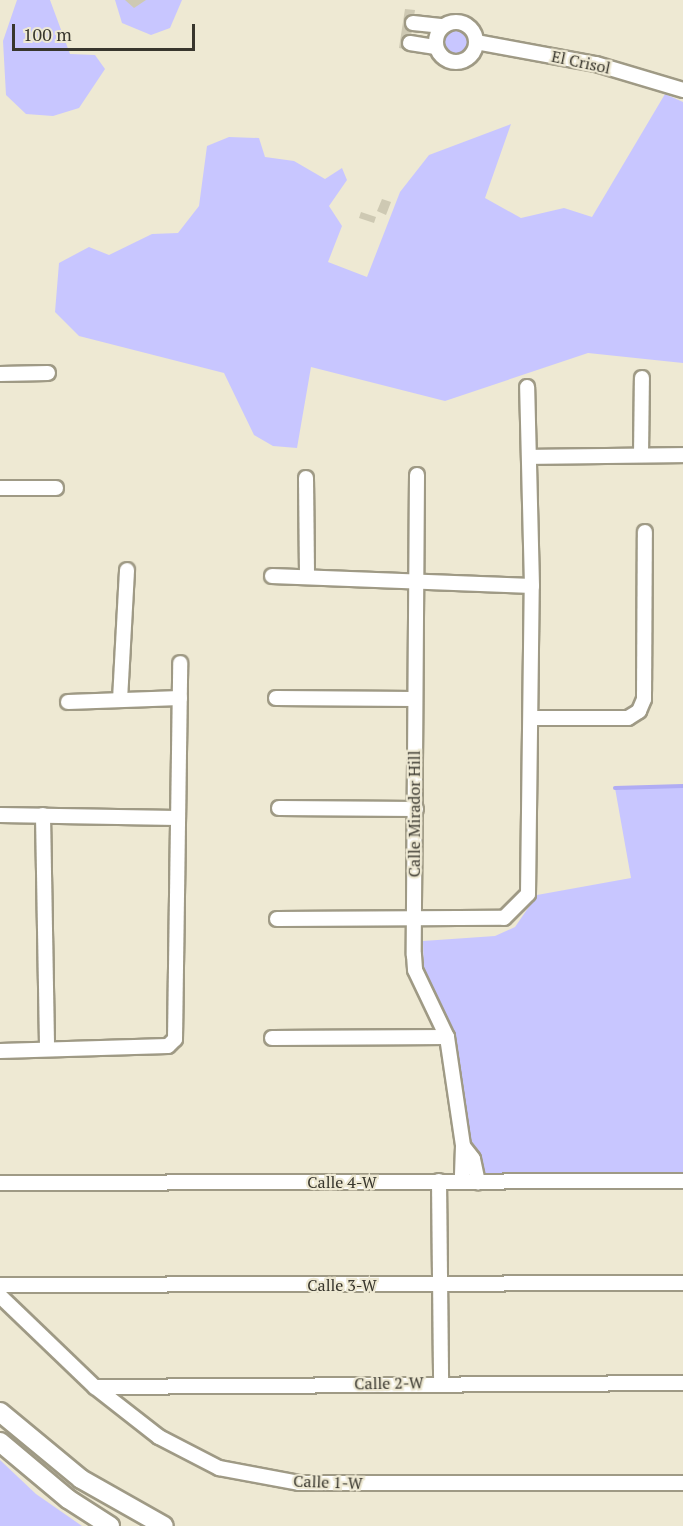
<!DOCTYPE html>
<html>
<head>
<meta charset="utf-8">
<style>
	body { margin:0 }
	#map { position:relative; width:683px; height:1526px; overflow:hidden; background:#eee9d3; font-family:"PT Serif",serif }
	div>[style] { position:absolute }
	.green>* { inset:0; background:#c8c6ff }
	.round { border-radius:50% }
	.stream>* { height:4px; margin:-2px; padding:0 2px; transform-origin:2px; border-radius:2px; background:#b0acf4 }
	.building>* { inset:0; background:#cec9b3 }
	.roads { filter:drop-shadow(2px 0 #9f9a85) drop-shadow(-2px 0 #9f9a85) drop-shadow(0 2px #9f9a85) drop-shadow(0 -2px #9f9a85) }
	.minor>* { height:14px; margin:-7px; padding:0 7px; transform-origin:7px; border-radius:7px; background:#fff }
	.minor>.ring { margin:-7px; padding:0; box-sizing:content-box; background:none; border:14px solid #fff; border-radius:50% }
	.major>* { height:18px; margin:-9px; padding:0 9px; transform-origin:9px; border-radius:9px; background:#fff }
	span { translate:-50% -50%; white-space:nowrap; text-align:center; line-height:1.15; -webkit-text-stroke:4.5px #eee9d3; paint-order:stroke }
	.street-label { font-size:16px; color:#38362d }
	.scale { position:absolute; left:12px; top:24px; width:183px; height:27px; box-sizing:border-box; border:3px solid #38362d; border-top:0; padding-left:8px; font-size:18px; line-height:21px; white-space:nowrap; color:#38362d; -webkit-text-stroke:4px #eee9d3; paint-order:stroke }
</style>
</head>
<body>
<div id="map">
	<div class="green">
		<div style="clip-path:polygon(17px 0,50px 0,70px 54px,95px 55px,105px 69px,79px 108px,53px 116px,26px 114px,6px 95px,3px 41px)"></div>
		<div style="clip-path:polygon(115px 0,182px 0,170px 28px,151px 35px,122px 23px)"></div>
		<div class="round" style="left:443px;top:28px;width:26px;height:26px"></div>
		<div style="clip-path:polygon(665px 94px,683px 102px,683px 363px,588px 353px,445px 401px,311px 367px,297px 448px,273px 446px,254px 435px,224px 373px,79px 336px,55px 312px,59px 263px,89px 247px,109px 255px,152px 234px,178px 233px,199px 206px,207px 146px,229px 137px,259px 138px,265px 157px,294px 161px,325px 179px,342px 168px,347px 180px,329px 206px,342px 226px,328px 262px,367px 277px,400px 192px,429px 155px,511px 124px,485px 198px,521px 218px,564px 208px,592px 217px)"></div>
		<div style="clip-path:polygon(683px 786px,683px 1182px,482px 1182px,424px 983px,423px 941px,495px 936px,515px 927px,537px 895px,631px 878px,615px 788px)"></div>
		<div style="clip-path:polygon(0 1460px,36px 1494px,82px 1526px,0 1526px)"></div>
	</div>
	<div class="stream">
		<div style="left:615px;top:788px;width:68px;rotate:-1.7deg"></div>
	</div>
	<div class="building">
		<div style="clip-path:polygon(125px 0,146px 0,134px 8px)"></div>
		<div style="clip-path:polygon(405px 9px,415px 10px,409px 50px,399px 48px)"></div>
		<div style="clip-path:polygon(382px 199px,391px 202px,386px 215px,377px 211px)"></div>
		<div style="clip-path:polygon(361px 212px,376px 217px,374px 223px,359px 218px)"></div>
	</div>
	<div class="roads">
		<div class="minor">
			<div class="ring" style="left:436px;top:22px;width:26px;height:26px"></div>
			<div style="left:413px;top:23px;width:30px;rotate:6deg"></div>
			<div style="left:476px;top:42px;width:122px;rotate:10.4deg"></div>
			<div style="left:596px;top:64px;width:91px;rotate:16.6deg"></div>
			<div style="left:410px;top:43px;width:26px;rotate:9deg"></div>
			<div style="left:0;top:374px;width:48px;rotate:-1.2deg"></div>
			<div style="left:641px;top:455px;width:77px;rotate:-89.3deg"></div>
			<div style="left:529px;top:457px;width:154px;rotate:-0.7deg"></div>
			<div style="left:417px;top:475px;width:480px;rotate:90.4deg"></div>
			<div style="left:414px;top:955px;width:15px;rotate:86deg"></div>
			<div style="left:415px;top:970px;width:74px;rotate:64.5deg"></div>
			<div style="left:447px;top:1037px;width:110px;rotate:81.6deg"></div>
			<div style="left:463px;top:1146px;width:36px;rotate:92deg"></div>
			<div style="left:306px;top:478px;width:98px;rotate:89.4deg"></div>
			<div style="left:0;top:488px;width:56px"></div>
			<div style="left:272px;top:576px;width:260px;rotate:2.2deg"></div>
			<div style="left:276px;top:698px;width:138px;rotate:0.4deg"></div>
			<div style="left:120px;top:700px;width:130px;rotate:-86.9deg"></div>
			<div style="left:68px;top:702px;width:112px;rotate:-2deg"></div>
			<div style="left:531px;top:718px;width:97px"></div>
			<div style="left:628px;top:718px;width:13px;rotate:-32deg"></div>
			<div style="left:639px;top:711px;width:13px;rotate:-67deg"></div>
			<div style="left:644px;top:699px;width:167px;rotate:-89.7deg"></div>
			<div style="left:279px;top:808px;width:137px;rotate:0.4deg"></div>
			<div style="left:0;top:815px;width:177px;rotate:1deg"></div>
			<div style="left:43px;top:815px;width:234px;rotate:89deg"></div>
			<div style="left:277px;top:919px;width:227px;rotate:-0.3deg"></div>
			<div style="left:504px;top:918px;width:34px;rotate:-45deg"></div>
			<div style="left:528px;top:894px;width:308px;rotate:-89.3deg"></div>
			<div style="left:532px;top:586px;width:199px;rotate:-91.4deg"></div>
			<div style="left:272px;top:1038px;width:175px;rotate:-0.3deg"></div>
			<div style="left:0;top:1051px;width:168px;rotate:-1.7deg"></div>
			<div style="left:168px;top:1046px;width:10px;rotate:-45deg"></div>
			<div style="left:175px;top:1039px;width:376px;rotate:-89.2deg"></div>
			<div style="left:463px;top:1146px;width:16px;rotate:52deg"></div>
			<div style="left:473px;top:1159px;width:24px;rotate:78deg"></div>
			<div style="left:439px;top:1181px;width:201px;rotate:89.4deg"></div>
			<div style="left:0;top:1183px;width:683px;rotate:-0.17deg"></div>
			<div style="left:0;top:1285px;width:683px;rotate:-0.17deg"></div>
			<div style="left:0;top:1296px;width:132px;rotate:43.8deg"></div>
			<div style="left:95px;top:1387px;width:81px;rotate:38deg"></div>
			<div style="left:159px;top:1437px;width:68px;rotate:27.3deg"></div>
			<div style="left:219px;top:1468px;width:81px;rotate:10.6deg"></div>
			<div style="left:299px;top:1483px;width:384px"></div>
			<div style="left:95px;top:1387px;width:588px;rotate:-0.39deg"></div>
		</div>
		<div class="major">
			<div style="left:0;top:1412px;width:105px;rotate:39.6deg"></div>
			<div style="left:81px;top:1479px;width:95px;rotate:29.5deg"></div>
			<div style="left:0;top:1442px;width:89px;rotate:40deg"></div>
			<div style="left:68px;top:1499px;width:50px;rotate:32.7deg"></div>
		</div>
	</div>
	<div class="street-label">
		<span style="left:581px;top:62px;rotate:12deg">El Crisol</span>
		<span style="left:414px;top:814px;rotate:-90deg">Calle Mirador Hill</span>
		<span style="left:342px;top:1182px">Calle 4-W</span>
		<span style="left:342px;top:1285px">Calle 3-W</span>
		<span style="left:389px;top:1383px;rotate:-1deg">Calle 2-W</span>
		<span style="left:328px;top:1482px;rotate:2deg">Calle 1-W</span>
	</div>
	<div class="scale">100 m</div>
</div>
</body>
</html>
